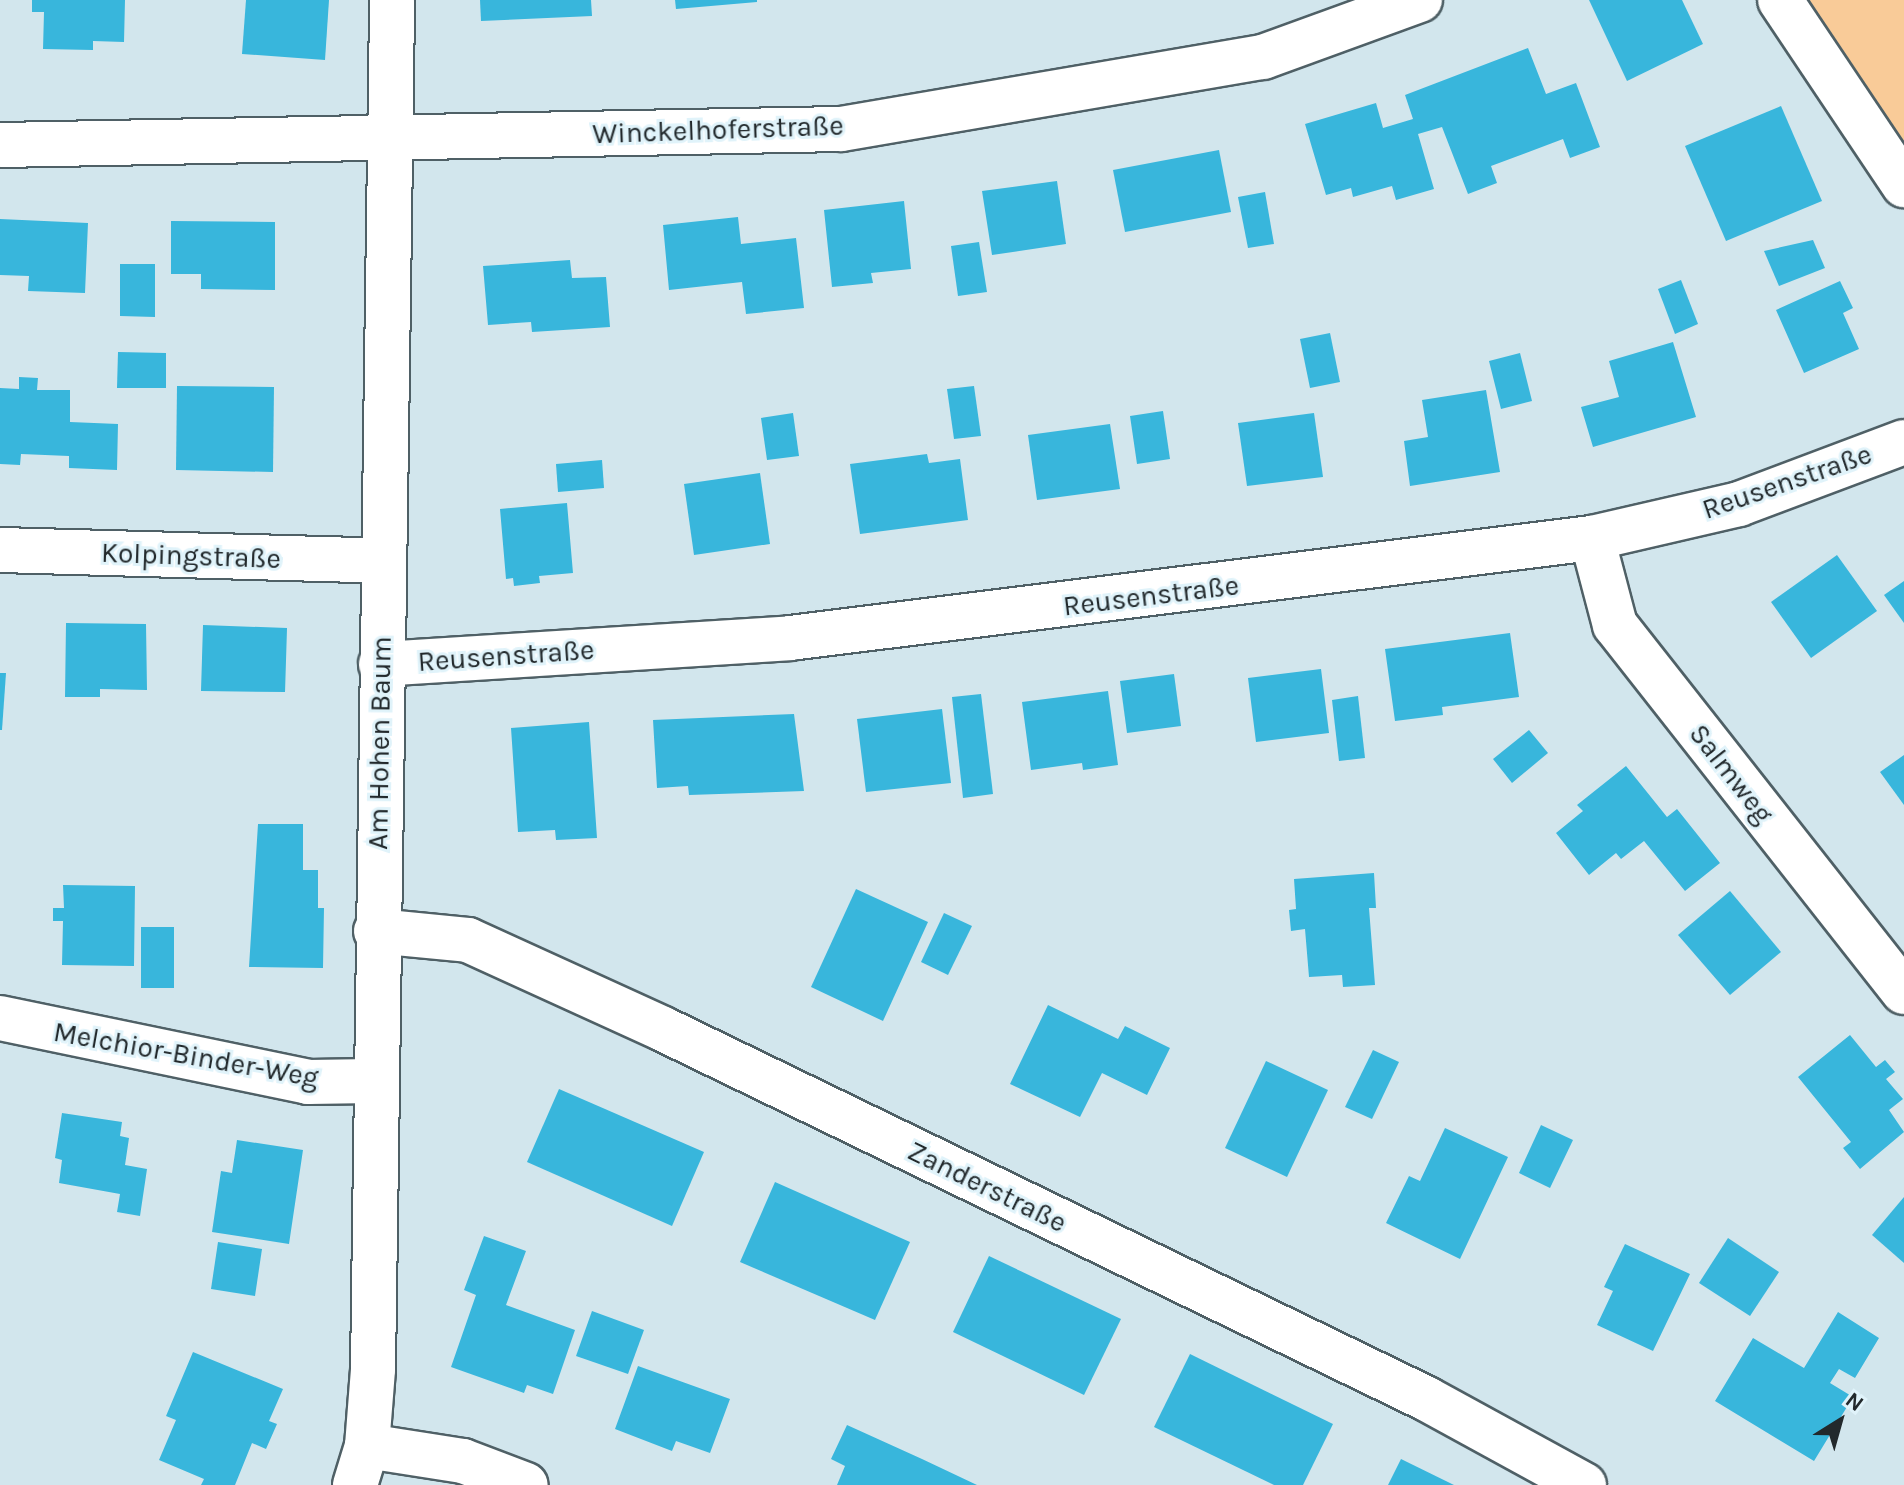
<!DOCTYPE html>
<html>
<head>
<meta charset="utf-8">
<style>
	body { margin:0 }
	#map { position:relative; width:1904px; height:1485px; overflow:hidden; background:#d2e6ed; font-family:Karla,sans-serif }
	div>[style] { position:absolute }
	.green>* { inset:0; background:#f9cb98 }
	.building>* { inset:0; background:#38b6dc }
	.roads { filter:drop-shadow(2px 0 #4f6066) drop-shadow(-2px 0 #4f6066) drop-shadow(0 2px #4f6066) drop-shadow(0 -2px #4f6066) }
	.minor>* { height:44px; margin:-22px; padding:0 22px; transform-origin:22px; border-radius:22px; background:#fff }
	span { translate:-50% -50%; white-space:nowrap; text-align:center; line-height:1.15; -webkit-text-stroke:6px #e0f3fa; paint-order:stroke }
	.street-label { font-size:28px; color:#22292c }
	.north { position:absolute; left:1800px; top:1381px; width:80px; height:80px; -webkit-text-stroke:6px #e0f3fa; paint-order:stroke; rotate:37deg; font-size:22px; font-weight:700; line-height:32px; text-align:center; color:#22292c }
	.north::after { content:''; display:block; margin:auto; width:28px; height:36px; background:#22292c; clip-path:polygon(50% 0,100% 100%,50% 72%,0 100%) }
</style>
</head>
<body>
<div id="map">
	<div class="green">
		<div style="clip-path:polygon(1780px 0,1904px 0,1904px 185px)"></div>
	</div>
	<div class="building">
		<div style="clip-path:polygon(32px 0,125px 0,124px 42px,93px 41px,93px 50px,43px 49px,44px 12px,32px 12px)"></div>
		<div style="clip-path:polygon(246px 0,329px 0,325px 60px,242px 54px)"></div>
		<div style="clip-path:polygon(480px 0,591px 0,592px 16px,481px 21px)"></div>
		<div style="clip-path:polygon(675px 0,757px 0,757px 2px,676px 9px)"></div>
		<div style="clip-path:polygon(1589px 0,1682px 0,1703px 44px,1627px 81px)"></div>
		<div style="clip-path:polygon(1528px 48px,1546px 94px,1576px 83px,1600px 147px,1570px 158px,1563px 139px,1491px 166px,1497px 183px,1468px 194px,1442px 127px,1418px 134px,1434px 189px,1396px 200px,1392px 186px,1353px 197px,1351px 188px,1326px 195px,1305px 124px,1376px 103px,1383px 128px,1413px 119px,1405px 95px)"></div>
		<div style="clip-path:polygon(1781px 106px,1822px 201px,1726px 241px,1685px 146px)"></div>
		<div style="clip-path:polygon(1219px 150px,1231px 212px,1125px 232px,1113px 170px)"></div>
		<div style="clip-path:polygon(1057px 181px,1066px 244px,992px 255px,982px 191px)"></div>
		<div style="clip-path:polygon(1265px 192px,1274px 244px,1248px 248px,1238px 197px)"></div>
		<div style="clip-path:polygon(904px 201px,911px 269px,871px 273px,873px 283px,832px 287px,824px 210px)"></div>
		<div style="clip-path:polygon(738px 217px,741px 244px,796px 238px,804px 308px,746px 314px,742px 282px,669px 290px,663px 225px)"></div>
		<div style="clip-path:polygon(0 219px,88px 223px,85px 293px,28px 291px,29px 276px,0 275px)"></div>
		<div style="clip-path:polygon(171px 221px,275px 222px,275px 290px,201px 289px,201px 274px,171px 274px)"></div>
		<div style="clip-path:polygon(1813px 240px,1825px 268px,1779px 286px,1764px 251px)"></div>
		<div style="clip-path:polygon(979px 242px,987px 292px,958px 296px,951px 246px)"></div>
		<div style="clip-path:polygon(570px 260px,572px 278px,606px 277px,610px 327px,532px 332px,531px 322px,488px 325px,483px 266px)"></div>
		<div style="clip-path:polygon(120px 264px,155px 264px,155px 317px,120px 316px)"></div>
		<div style="clip-path:polygon(1681px 280px,1698px 324px,1675px 334px,1658px 289px)"></div>
		<div style="clip-path:polygon(1840px 281px,1853px 308px,1843px 313px,1859px 349px,1804px 373px,1776px 310px)"></div>
		<div style="clip-path:polygon(1330px 333px,1340px 382px,1310px 388px,1300px 339px)"></div>
		<div style="clip-path:polygon(1673px 342px,1696px 417px,1593px 447px,1581px 407px,1619px 397px,1609px 361px)"></div>
		<div style="clip-path:polygon(118px 352px,166px 353px,166px 388px,117px 388px)"></div>
		<div style="clip-path:polygon(1520px 353px,1532px 401px,1501px 409px,1489px 361px)"></div>
		<div style="clip-path:polygon(19px 377px,38px 378px,37px 390px,70px 390px,70px 422px,118px 424px,117px 470px,69px 468px,69px 456px,21px 454px,20px 465px,0 464px,0 388px,19px 389px)"></div>
		<div style="clip-path:polygon(177px 386px,274px 387px,273px 472px,176px 470px)"></div>
		<div style="clip-path:polygon(974px 386px,981px 436px,954px 439px,947px 389px)"></div>
		<div style="clip-path:polygon(1486px 390px,1500px 472px,1410px 486px,1404px 441px,1428px 437px,1422px 400px)"></div>
		<div style="clip-path:polygon(1163px 411px,1170px 459px,1137px 464px,1130px 416px)"></div>
		<div style="clip-path:polygon(793px 413px,799px 456px,767px 460px,761px 418px)"></div>
		<div style="clip-path:polygon(1314px 413px,1323px 477px,1247px 486px,1238px 423px)"></div>
		<div style="clip-path:polygon(1110px 424px,1120px 489px,1037px 500px,1028px 435px)"></div>
		<div style="clip-path:polygon(927px 454px,929px 463px,960px 459px,968px 520px,860px 534px,850px 464px)"></div>
		<div style="clip-path:polygon(602px 460px,604px 488px,558px 492px,556px 464px)"></div>
		<div style="clip-path:polygon(760px 473px,770px 544px,694px 555px,684px 484px)"></div>
		<div style="clip-path:polygon(567px 503px,573px 573px,539px 576px,540px 583px,514px 586px,513px 578px,506px 579px,500px 509px)"></div>
		<div style="clip-path:polygon(1837px 555px,1877px 611px,1811px 658px,1771px 602px)"></div>
		<div style="clip-path:polygon(1904px 581px,1904px 623px,1884px 595px)"></div>
		<div style="clip-path:polygon(66px 623px,146px 624px,147px 690px,100px 689px,100px 697px,65px 697px)"></div>
		<div style="clip-path:polygon(203px 625px,287px 628px,285px 692px,201px 691px)"></div>
		<div style="clip-path:polygon(1510px 633px,1519px 697px,1442px 707px,1443px 715px,1395px 721px,1385px 649px)"></div>
		<div style="clip-path:polygon(1321px 669px,1329px 733px,1256px 742px,1248px 678px)"></div>
		<div style="clip-path:polygon(0 673px,6px 673px,2px 730px,0 730px)"></div>
		<div style="clip-path:polygon(1174px 674px,1181px 726px,1127px 733px,1120px 681px)"></div>
		<div style="clip-path:polygon(1108px 691px,1118px 765px,1083px 770px,1082px 763px,1031px 770px,1022px 702px)"></div>
		<div style="clip-path:polygon(981px 694px,993px 794px,963px 798px,952px 697px)"></div>
		<div style="clip-path:polygon(1358px 696px,1365px 758px,1339px 761px,1332px 700px)"></div>
		<div style="clip-path:polygon(942px 709px,951px 783px,866px 792px,857px 719px)"></div>
		<div style="clip-path:polygon(794px 714px,804px 791px,689px 795px,688px 786px,657px 788px,653px 720px)"></div>
		<div style="clip-path:polygon(589px 722px,597px 838px,556px 840px,555px 830px,518px 832px,511px 728px)"></div>
		<div style="clip-path:polygon(1529px 730px,1548px 753px,1512px 783px,1493px 759px)"></div>
		<div style="clip-path:polygon(1904px 755px,1904px 805px,1880px 772px)"></div>
		<div style="clip-path:polygon(1626px 766px,1667px 817px,1677px 809px,1720px 863px,1685px 891px,1644px 841px,1621px 859px,1616px 853px,1589px 875px,1556px 833px,1583px 811px,1577px 805px)"></div>
		<div style="clip-path:polygon(258px 824px,303px 824px,303px 870px,318px 870px,318px 908px,324px 908px,323px 968px,249px 967px)"></div>
		<div style="clip-path:polygon(1374px 873px,1376px 908px,1369px 908px,1375px 985px,1343px 987px,1342px 975px,1309px 977px,1305px 929px,1291px 931px,1289px 910px,1296px 909px,1294px 879px)"></div>
		<div style="clip-path:polygon(63px 885px,135px 886px,134px 966px,62px 965px,63px 921px,53px 921px,53px 908px,64px 908px)"></div>
		<div style="clip-path:polygon(856px 889px,928px 922px,883px 1021px,811px 987px)"></div>
		<div style="clip-path:polygon(1730px 891px,1781px 952px,1730px 995px,1678px 935px)"></div>
		<div style="clip-path:polygon(944px 913px,972px 926px,948px 975px,921px 962px)"></div>
		<div style="clip-path:polygon(141px 927px,174px 927px,174px 988px,141px 988px)"></div>
		<div style="clip-path:polygon(1048px 1005px,1118px 1039px,1125px 1026px,1170px 1048px,1147px 1095px,1102px 1073px,1080px 1117px,1010px 1084px)"></div>
		<div style="clip-path:polygon(1850px 1035px,1876px 1067px,1885px 1060px,1895px 1072px,1886px 1079px,1903px 1099px,1889px 1110px,1904px 1132px,1860px 1169px,1843px 1148px,1851px 1142px,1798px 1077px)"></div>
		<div style="clip-path:polygon(1373px 1050px,1399px 1062px,1372px 1119px,1345px 1107px)"></div>
		<div style="clip-path:polygon(1266px 1061px,1328px 1090px,1287px 1177px,1225px 1148px)"></div>
		<div style="clip-path:polygon(559px 1089px,704px 1152px,672px 1226px,527px 1162px)"></div>
		<div style="clip-path:polygon(62px 1113px,122px 1122px,120px 1136px,129px 1138px,125px 1165px,147px 1169px,140px 1216px,117px 1212px,120px 1194px,59px 1183px,62px 1160px,55px 1158px)"></div>
		<div style="clip-path:polygon(1541px 1125px,1573px 1140px,1550px 1188px,1519px 1173px)"></div>
		<div style="clip-path:polygon(1445px 1128px,1508px 1157px,1460px 1259px,1386px 1223px,1409px 1176px,1420px 1181px)"></div>
		<div style="clip-path:polygon(237px 1140px,303px 1150px,289px 1244px,212px 1232px,221px 1171px,232px 1173px)"></div>
		<div style="clip-path:polygon(775px 1182px,910px 1242px,875px 1320px,740px 1262px)"></div>
		<div style="clip-path:polygon(1904px 1197px,1904px 1263px,1872px 1235px)"></div>
		<div style="clip-path:polygon(484px 1236px,526px 1251px,506px 1305px,575px 1330px,553px 1394px,527px 1385px,524px 1393px,451px 1367px,476px 1295px,464px 1290px)"></div>
		<div style="clip-path:polygon(1728px 1238px,1779px 1272px,1750px 1316px,1699px 1283px)"></div>
		<div style="clip-path:polygon(218px 1242px,262px 1249px,255px 1296px,211px 1289px)"></div>
		<div style="clip-path:polygon(1625px 1244px,1690px 1274px,1653px 1351px,1597px 1325px,1613px 1291px,1604px 1287px)"></div>
		<div style="clip-path:polygon(989px 1256px,1121px 1319px,1084px 1395px,953px 1332px)"></div>
		<div style="clip-path:polygon(592px 1311px,644px 1330px,628px 1374px,576px 1356px)"></div>
		<div style="clip-path:polygon(1838px 1312px,1879px 1338px,1855px 1378px,1839px 1369px,1830px 1383px,1853px 1397px,1814px 1461px,1715px 1401px,1753px 1338px,1804px 1368px)"></div>
		<div style="clip-path:polygon(193px 1352px,283px 1389px,269px 1421px,277px 1424px,266px 1449px,252px 1443px,235px 1485px,201px 1485px,204px 1479px,159px 1460px,176px 1420px,166px 1416px)"></div>
		<div style="clip-path:polygon(1190px 1354px,1333px 1424px,1303px 1485px,1274px 1485px,1154px 1427px)"></div>
		<div style="clip-path:polygon(638px 1366px,730px 1399px,710px 1453px,676px 1441px,672px 1451px,615px 1429px)"></div>
		<div style="clip-path:polygon(847px 1425px,922px 1459px,977px 1485px,837px 1485px,845px 1466px,831px 1459px)"></div>
		<div style="clip-path:polygon(1401px 1459px,1454px 1485px,1388px 1485px)"></div>
	</div>
	<div class="roads">
		<div class="minor">
			<div style="left:1780px;top:0;width:223px;rotate:56.2deg"></div>
			<div style="left:0;top:145px;width:841px;rotate:-1.09deg"></div>
			<div style="left:841px;top:129px;width:428px;rotate:-9.7deg"></div>
			<div style="left:1263px;top:57px;width:167px;rotate:-20deg"></div>
			<div style="left:1592px;top:538px;width:90px;rotate:75.2deg"></div>
			<div style="left:1615px;top:625px;width:467px;rotate:51.8deg"></div>
			<div style="left:0;top:550px;width:383px;rotate:1.6deg"></div>
			<div style="left:381px;top:664px;width:410px;rotate:-3.6deg"></div>
			<div style="left:790px;top:638px;width:808px;rotate:-7.11deg"></div>
			<div style="left:1592px;top:538px;width:151px;rotate:-13deg"></div>
			<div style="left:1739px;top:504px;width:176px;rotate:-20.6deg"></div>
			<div style="left:376px;top:931px;width:92px;rotate:5.6deg"></div>
			<div style="left:468px;top:940px;width:214px;rotate:24.5deg"></div>
			<div style="left:663px;top:1029px;width:849px;rotate:25.84deg"></div>
			<div style="left:1427px;top:1399px;width:179px;rotate:28.7deg"></div>
			<div style="left:0;top:1018px;width:315px;rotate:11.7deg"></div>
			<div style="left:308px;top:1082px;width:65px;rotate:-0.9deg"></div>
			<div style="left:367px;top:1446px;width:97px;rotate:8.9deg"></div>
			<div style="left:463px;top:1461px;width:67px;rotate:20.9deg"></div>
			<div style="left:355px;top:1485px;width:41px;rotate:-72.9deg"></div>
			<div style="left:367px;top:1446px;width:77px;rotate:-85.5deg"></div>
			<div style="left:373px;top:1369px;width:1369px;rotate:-89.2deg"></div>
		</div>
	</div>
	<div class="street-label">
		<span style="left:718px;top:130px;rotate:-2deg">Winckelhoferstraße</span>
		<span style="left:1787px;top:482px;rotate:-19deg">Reusenstraße</span>
		<span style="left:191px;top:556px;rotate:2deg">Kolpingstraße</span>
		<span style="left:1151px;top:596px;rotate:-7deg">Reusenstraße</span>
		<span style="left:506px;top:656px;rotate:-4deg">Reusenstraße</span>
		<span style="left:380px;top:743px;rotate:-89deg">Am Hohen Baum</span>
		<span style="left:1731px;top:774px;rotate:52deg">Salmweg</span>
		<span style="left:186px;top:1055px;rotate:10deg">Melchior-Binder-Weg</span>
		<span style="left:987px;top:1187px;rotate:26deg">Zanderstraße</span>
	</div>
	<div class="north">N</div>
</div>
</body>
</html>
